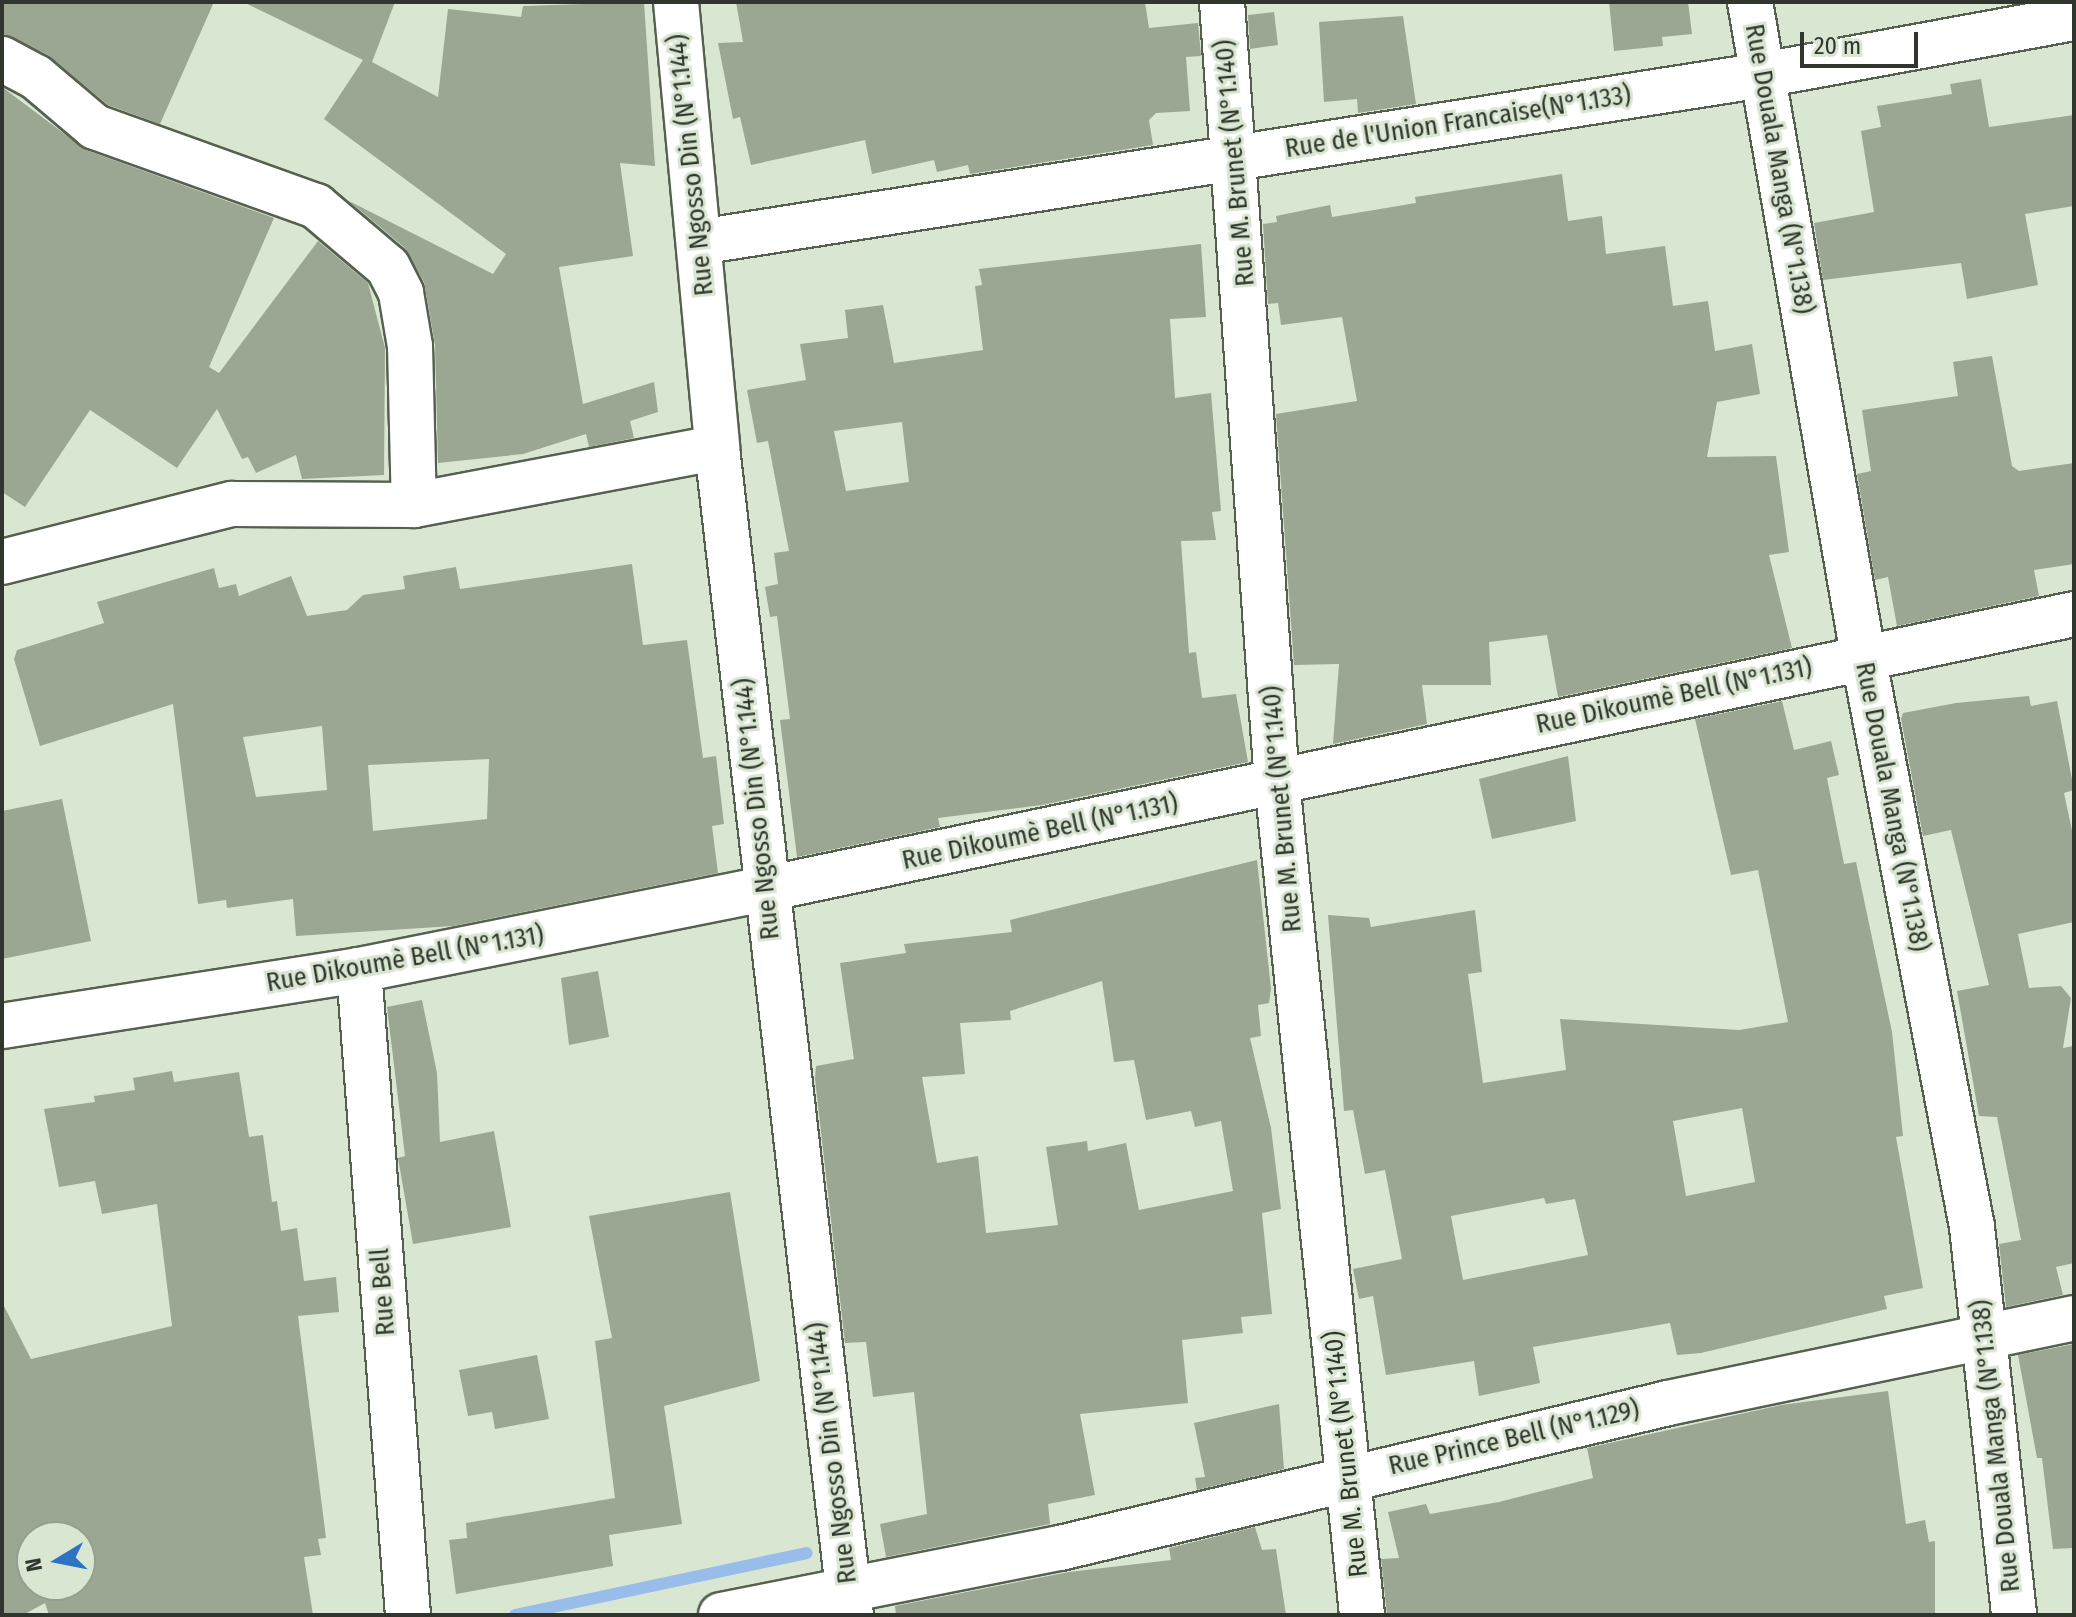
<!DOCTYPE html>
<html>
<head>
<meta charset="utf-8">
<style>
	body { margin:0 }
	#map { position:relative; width:2076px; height:1617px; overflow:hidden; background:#d9e6d2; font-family:"Fira Sans Condensed",sans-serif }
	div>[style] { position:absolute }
	.stream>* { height:12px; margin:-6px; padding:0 6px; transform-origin:6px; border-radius:6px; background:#99bdea }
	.building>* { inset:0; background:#9ba793 }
	.roads { filter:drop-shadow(2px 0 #55604e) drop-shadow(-2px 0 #55604e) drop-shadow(0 2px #55604e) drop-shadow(0 -2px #55604e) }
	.street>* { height:44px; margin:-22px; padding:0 22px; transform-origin:22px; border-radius:22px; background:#fff }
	span { translate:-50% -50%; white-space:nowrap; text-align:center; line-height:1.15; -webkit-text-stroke:6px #d9e6d2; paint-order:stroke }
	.street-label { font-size:26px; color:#30352d }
	.frame { position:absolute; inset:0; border:4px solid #30352d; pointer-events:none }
	.north { position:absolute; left:16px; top:1521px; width:80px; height:80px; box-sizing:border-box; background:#d9e6d2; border:2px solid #959f90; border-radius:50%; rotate:260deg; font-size:22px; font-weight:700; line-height:32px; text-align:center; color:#30352d }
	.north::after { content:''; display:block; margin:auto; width:28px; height:36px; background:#2c73c4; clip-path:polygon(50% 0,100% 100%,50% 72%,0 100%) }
	.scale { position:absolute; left:1800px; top:32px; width:118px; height:36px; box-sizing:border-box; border:4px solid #30352d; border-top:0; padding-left:10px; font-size:24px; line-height:28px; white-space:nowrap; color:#30352d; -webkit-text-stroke:6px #d9e6d2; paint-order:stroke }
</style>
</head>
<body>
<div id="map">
	<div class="stream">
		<div style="left:515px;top:1615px;width:298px;rotate:-12deg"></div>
	</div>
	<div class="building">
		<div style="clip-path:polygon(2px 2px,214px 2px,160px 124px,108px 105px,48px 55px,2px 34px)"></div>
		<div style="clip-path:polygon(243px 2px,395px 2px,372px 62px,438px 97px,448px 9px,521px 17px,523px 6px,644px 2px,655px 166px,620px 163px,633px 256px,559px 267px,583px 404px,654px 382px,658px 412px,630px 421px,634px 438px,589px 447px,586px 434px,523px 454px,438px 463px,435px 345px,424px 282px,405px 248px,349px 201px,493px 274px,506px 254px,324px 119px,363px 60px)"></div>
		<div style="clip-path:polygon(736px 2px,1145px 2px,1149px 28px,1198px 23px,1201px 56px,1186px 57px,1190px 111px,1156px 113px,1149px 120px,1153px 145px,970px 174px,968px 165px,937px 172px,934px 160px,872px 174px,865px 140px,751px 165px,740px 117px,733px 119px,718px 43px,743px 42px)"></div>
		<div style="clip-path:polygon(1609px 2px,1688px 2px,1692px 34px,1662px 37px,1663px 46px,1614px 51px)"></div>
		<div style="clip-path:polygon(1274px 12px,1278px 45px,1250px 49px,1248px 15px)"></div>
		<div style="clip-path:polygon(1403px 16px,1416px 104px,1358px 113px,1357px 99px,1324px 102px,1319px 22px)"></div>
		<div style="clip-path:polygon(1981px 79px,1989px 127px,2074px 115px,2074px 206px,2025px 214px,2038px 285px,1967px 299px,1961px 263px,1823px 280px,1814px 223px,1874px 212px,1861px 131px,1881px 127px,1877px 106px,1952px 94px,1950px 84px)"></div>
		<div style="clip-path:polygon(2px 87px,86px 150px,274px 218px,209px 367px,219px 373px,318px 241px,368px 283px,385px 348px,384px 475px,302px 479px,296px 455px,256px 473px,248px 457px,242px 459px,217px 409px,177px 468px,90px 410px,25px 507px,2px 492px)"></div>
		<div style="clip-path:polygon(1562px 174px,1568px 221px,1602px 216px,1606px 254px,1665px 246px,1673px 306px,1708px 301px,1715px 351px,1752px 344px,1760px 394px,1717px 402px,1707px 457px,1776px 456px,1789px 552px,1769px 555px,1792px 648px,1558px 697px,1547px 635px,1489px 642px,1491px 685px,1422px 685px,1427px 724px,1333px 744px,1339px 664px,1294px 665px,1276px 414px,1357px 401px,1342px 317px,1281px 325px,1278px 303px,1268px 304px,1263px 224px,1277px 222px,1276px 216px,1330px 205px,1332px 217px,1416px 203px,1415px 197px)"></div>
		<div style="clip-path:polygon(evenodd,1201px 244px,1206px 317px,1170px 319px,1175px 398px,1211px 393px,1221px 511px,1212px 512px,1216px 540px,1181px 541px,1189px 653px,1196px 652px,1202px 698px,1236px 694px,1248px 762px,1042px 805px,938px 818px,940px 827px,797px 857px,780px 720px,790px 719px,777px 616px,770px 617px,765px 587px,778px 584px,774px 553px,789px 551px,768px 441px,757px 443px,747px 390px,806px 380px,800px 344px,848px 338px,845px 310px,883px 305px,894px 363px,983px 350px,975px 286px,982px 285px,979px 269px,1201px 244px,902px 422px,909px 482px,846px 491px,834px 431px,902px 422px)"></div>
		<div style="clip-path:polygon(1992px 356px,2012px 466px,2019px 471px,2074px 463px,2074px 564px,2034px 570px,2039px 596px,1897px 626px,1888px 577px,1875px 580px,1857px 474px,1871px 471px,1862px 410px,1958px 396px,1953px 362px)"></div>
		<div style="clip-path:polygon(evenodd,632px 564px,643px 645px,687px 640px,703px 758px,716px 756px,724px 824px,712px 826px,718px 873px,453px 926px,296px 936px,293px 899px,227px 908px,226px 900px,198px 904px,173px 704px,40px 746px,14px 659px,17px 650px,104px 623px,97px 602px,214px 568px,219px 588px,236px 584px,239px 596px,291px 576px,307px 616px,347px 610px,363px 595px,405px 589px,403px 576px,456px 567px,460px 589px,632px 564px,322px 726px,327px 790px,256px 797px,243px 737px,322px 726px,632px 564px,489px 759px,487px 819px,373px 831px,368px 765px,489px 759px)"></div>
		<div style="clip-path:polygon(2029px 696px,2031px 706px,2057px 701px,2074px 790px,2064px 793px,2074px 840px,2074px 922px,2018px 934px,2029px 988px,2061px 986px,2071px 998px,2063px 1048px,2074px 1046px,2074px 1263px,2056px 1267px,2063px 1295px,2006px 1307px,1999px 1244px,2021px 1240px,1997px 1117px,1979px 1116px,1957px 991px,1989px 985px,1951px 830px,1923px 836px,1901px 719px,1903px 713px,1956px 703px)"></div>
		<div style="clip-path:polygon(evenodd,1782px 701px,1794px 750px,1831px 741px,1839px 775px,1827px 778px,1844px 864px,1856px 862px,1892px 1032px,1903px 1136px,1896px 1137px,1923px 1288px,1884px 1296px,1887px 1309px,1701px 1353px,1677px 1355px,1670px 1323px,1533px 1347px,1540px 1383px,1479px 1396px,1474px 1361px,1386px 1375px,1373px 1296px,1359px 1299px,1353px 1269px,1402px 1259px,1385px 1170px,1365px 1174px,1353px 1110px,1344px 1111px,1328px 915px,1369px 918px,1371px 927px,1475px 910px,1482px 972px,1468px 974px,1483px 1083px,1566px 1070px,1560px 1019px,1739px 1030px,1788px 1022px,1758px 870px,1731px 875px,1695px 719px,1782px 701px,1742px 1108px,1755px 1182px,1686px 1196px,1673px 1121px,1742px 1108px,1782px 701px,1544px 1198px,1546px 1204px,1575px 1199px,1588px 1255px,1463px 1280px,1451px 1216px,1544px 1198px)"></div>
		<div style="clip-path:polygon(1568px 756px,1576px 821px,1492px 839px,1479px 779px)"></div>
		<div style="clip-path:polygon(62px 799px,91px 941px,2px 959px,2px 811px)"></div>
		<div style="clip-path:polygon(evenodd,1257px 860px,1271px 989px,1269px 1003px,1258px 1005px,1261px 1036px,1250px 1038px,1271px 1128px,1281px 1209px,1262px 1213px,1272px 1314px,1241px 1317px,1243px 1333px,1182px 1340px,1188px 1403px,1080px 1414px,1095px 1495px,1048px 1504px,1050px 1524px,886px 1557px,880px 1524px,927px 1514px,914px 1392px,873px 1397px,866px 1342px,845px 1343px,815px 1079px,816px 1066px,854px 1059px,840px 963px,906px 953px,904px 944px,1012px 932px,1010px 920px,1257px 860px,1102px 981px,1114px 1062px,1134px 1060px,1146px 1120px,1191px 1111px,1195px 1127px,1221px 1121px,1233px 1191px,1139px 1210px,1126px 1143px,1088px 1151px,1087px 1141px,1046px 1147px,1058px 1225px,986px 1233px,978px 1156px,937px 1163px,922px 1077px,965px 1074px,960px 1023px,1011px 1020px,1010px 1011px,1102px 981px)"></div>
		<div style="clip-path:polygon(598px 971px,609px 1037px,569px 1045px,561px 978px)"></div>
		<div style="clip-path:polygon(422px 1000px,437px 1073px,440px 1142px,494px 1131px,511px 1227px,413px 1244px,398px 1158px,405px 1156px,387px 1007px)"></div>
		<div style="clip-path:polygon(evenodd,172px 1071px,174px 1082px,239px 1072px,249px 1137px,263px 1135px,272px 1202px,277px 1201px,281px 1231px,297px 1228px,304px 1281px,336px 1277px,339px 1312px,298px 1316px,326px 1538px,318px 1539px,321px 1555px,304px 1557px,313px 1615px,49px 1615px,45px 1603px,23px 1615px,2px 1615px,2px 1302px,31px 1359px,172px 1326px,157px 1204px,102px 1214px,95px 1181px,59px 1187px,44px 1109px,95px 1102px,94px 1096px,135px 1090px,133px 1078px,172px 1071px,32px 1537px,80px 1537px,80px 1585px,32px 1585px,32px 1537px)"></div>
		<div style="clip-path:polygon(730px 1192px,760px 1381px,664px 1406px,682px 1524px,609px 1535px,613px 1566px,456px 1594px,449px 1540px,467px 1538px,466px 1523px,615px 1498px,595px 1341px,612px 1338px,589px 1216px)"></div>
		<div style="clip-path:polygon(2074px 1344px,2074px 1548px,2053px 1549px,2042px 1458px,2037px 1458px,2018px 1355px)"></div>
		<div style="clip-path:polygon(537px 1355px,549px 1419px,495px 1429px,492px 1412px,468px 1416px,459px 1370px)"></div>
		<div style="clip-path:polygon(1888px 1391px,1906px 1524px,1925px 1520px,1929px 1542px,1935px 1541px,1935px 1615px,1387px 1615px,1381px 1559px,1399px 1558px,1388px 1512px,1426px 1504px,1430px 1514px,1499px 1502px,1593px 1478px,1587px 1448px,1781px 1405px)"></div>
		<div style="clip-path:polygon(1279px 1404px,1284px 1469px,1197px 1490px,1195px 1478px,1205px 1477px,1194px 1423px)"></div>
		<div style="clip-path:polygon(1255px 1527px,1262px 1550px,1276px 1549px,1286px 1615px,896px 1615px,895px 1606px,1069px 1572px,1171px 1560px,1169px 1548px)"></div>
	</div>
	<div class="roads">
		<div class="street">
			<div style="left:676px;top:2px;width:448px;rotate:84.7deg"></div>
			<div style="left:717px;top:448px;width:1175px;rotate:83.45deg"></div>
			<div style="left:1222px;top:2px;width:782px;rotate:85.97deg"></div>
			<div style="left:1277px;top:782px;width:837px;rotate:84.17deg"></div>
			<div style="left:1750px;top:2px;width:663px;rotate:80.18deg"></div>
			<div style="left:1863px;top:655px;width:582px;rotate:79.21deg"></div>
			<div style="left:1972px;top:1227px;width:390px;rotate:83.8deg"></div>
			<div style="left:2px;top:59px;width:38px;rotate:28deg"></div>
			<div style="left:36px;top:77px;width:77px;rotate:40.3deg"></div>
			<div style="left:95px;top:127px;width:235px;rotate:19.7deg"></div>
			<div style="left:316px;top:206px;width:94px;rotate:40.3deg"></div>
			<div style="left:388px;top:267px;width:29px;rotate:63deg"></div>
			<div style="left:401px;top:293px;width:54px;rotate:80.4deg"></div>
			<div style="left:410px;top:346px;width:159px;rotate:88.6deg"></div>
			<div style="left:699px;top:242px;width:1077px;rotate:-8.92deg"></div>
			<div style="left:1763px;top:75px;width:316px;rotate:-10.4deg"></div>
			<div style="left:2px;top:562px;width:237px;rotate:-14.2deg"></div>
			<div style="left:232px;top:504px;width:182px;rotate:0.3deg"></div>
			<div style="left:414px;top:505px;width:308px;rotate:-10.7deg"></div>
			<div style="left:359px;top:970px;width:647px;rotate:85.66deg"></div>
			<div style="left:2px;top:1026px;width:361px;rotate:-8.9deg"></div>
			<div style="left:359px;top:970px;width:415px;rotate:-11.3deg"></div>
			<div style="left:766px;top:889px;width:1337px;rotate:-11.87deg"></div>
			<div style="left:721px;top:1615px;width:346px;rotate:-11.2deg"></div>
			<div style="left:1060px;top:1548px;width:625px;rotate:-13.41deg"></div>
			<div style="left:1668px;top:1403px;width:415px;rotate:-11.8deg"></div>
		</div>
	</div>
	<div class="street-label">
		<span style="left:1458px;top:122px;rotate:-9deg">Rue de l'Union Francaise(N°1.133)</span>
		<span style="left:1235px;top:163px;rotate:-95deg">Rue M. Brunet (N°1.140)</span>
		<span style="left:691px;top:165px;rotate:-96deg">Rue Ngosso Din (N°1.144)</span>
		<span style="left:1779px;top:169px;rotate:80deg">Rue Douala Manga (N°1.138)</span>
		<span style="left:1674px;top:696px;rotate:-12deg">Rue Dikoumè Bell (N°1.131)</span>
		<span style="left:1892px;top:807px;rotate:79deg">Rue Douala Manga (N°1.138)</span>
		<span style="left:757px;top:809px;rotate:-96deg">Rue Ngosso Din (N°1.144)</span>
		<span style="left:1282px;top:809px;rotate:-95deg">Rue M. Brunet (N°1.140)</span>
		<span style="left:1040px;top:832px;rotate:-12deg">Rue Dikoumè Bell (N°1.131)</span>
		<span style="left:405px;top:959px;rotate:-10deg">Rue Dikoumè Bell (N°1.131)</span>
		<span style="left:383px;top:1292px;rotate:-94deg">Rue Bell</span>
		<span style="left:1514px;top:1438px;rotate:-13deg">Rue Prince Bell (N°1.129)</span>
		<span style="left:1996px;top:1446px;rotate:-96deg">Rue Douala Manga (N°1.138)</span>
		<span style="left:832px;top:1453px;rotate:-97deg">Rue Ngosso Din (N°1.144)</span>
		<span style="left:1346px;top:1454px;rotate:-96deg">Rue M. Brunet (N°1.140)</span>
	</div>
	<div class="frame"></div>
	<div class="north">N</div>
	<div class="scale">20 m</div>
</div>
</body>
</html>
